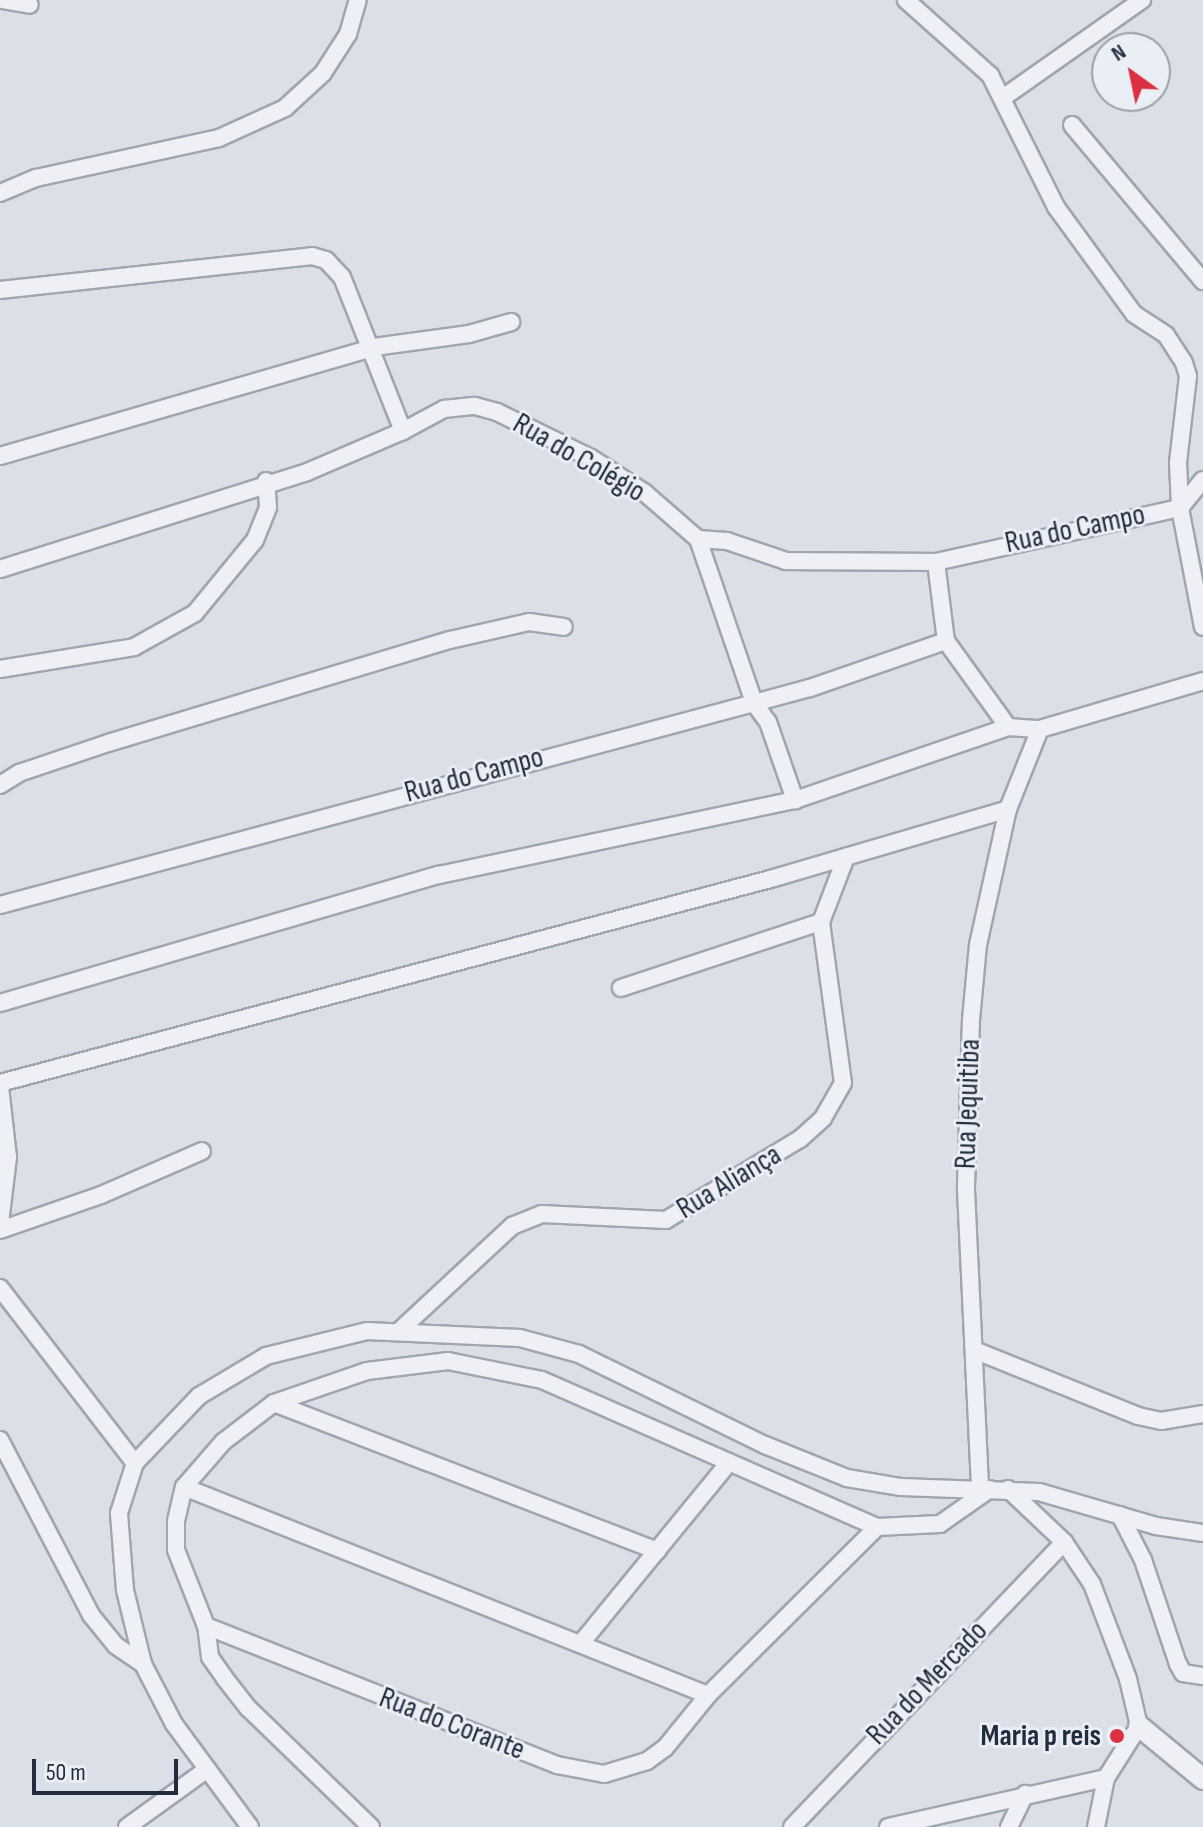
<!DOCTYPE html>
<html>
<head>
<meta charset="utf-8">
<style>
	body { margin:0 }
	#map { position:relative; width:1203px; height:1827px; overflow:hidden; background:#dbdfe7; font-family:"Sofia Sans Condensed",sans-serif }
	div>[style] { position:absolute }
	.roads { filter:drop-shadow(2px 0 #a0a6b1) drop-shadow(-2px 0 #a0a6b1) drop-shadow(0 2px #a0a6b1) drop-shadow(0 -2px #a0a6b1) }
	.minor>* { height:16px; margin:-8px; padding:0 8px; transform-origin:8px; border-radius:8px; background:#eef0f5 }
	.tertiary>* { height:20px; margin:-10px; padding:0 10px; transform-origin:10px; border-radius:10px; background:#eef0f5 }
	.dots>* { width:22px; height:22px; translate:-50% -50%; box-sizing:border-box; border:4px solid #eaeef5; border-radius:50% }
	span { translate:-50% -50%; white-space:nowrap; text-align:center; line-height:1.15; -webkit-text-stroke:6px #eaeef5; paint-order:stroke }
	.street-label { font-size:30px; color:#232c3e }
	.poi-label { font-size:30px; color:#232c3e; font-weight:700 }
	.right { translate:-100% -50%; text-align:right }
	.north { position:absolute; left:1091px; top:32px; width:80px; height:80px; box-sizing:border-box; background:#eaeef5; border:2px solid #9aa0ac; border-radius:50%; rotate:327deg; font-size:22px; font-weight:700; line-height:32px; text-align:center; color:#232c3e }
	.north::after { content:''; display:block; margin:auto; width:28px; height:36px; background:#db3042; clip-path:polygon(50% 0,100% 100%,50% 72%,0 100%) }
	.scale { position:absolute; left:32px; top:1759px; width:146px; height:36px; box-sizing:border-box; border:4px solid #232c3e; border-top:0; padding-left:10px; font-size:24px; line-height:28px; white-space:nowrap; color:#232c3e; -webkit-text-stroke:6px #eaeef5; paint-order:stroke }
</style>
</head>
<body>
<div id="map">
	<div class="roads">
		<div class="minor">
			<div style="left:3px;top:0;width:27px;rotate:10deg"></div>
			<div style="left:906px;top:0;width:113px;rotate:41.8deg"></div>
			<div style="left:990px;top:75px;width:148px;rotate:63.4deg"></div>
			<div style="left:1056px;top:207px;width:132px;rotate:53.9deg"></div>
			<div style="left:1134px;top:314px;width:38px;rotate:33deg"></div>
			<div style="left:1166px;top:335px;width:33px;rotate:57deg"></div>
			<div style="left:1184px;top:363px;width:14px;rotate:73deg"></div>
			<div style="left:1188px;top:376px;width:87px;rotate:96.6deg"></div>
			<div style="left:1178px;top:462px;width:46px;rotate:87.5deg"></div>
			<div style="left:1180px;top:508px;width:121px;rotate:79.1deg"></div>
			<div style="left:1004px;top:97px;width:169px;rotate:-35.1deg"></div>
			<div style="left:1072px;top:125px;width:204px;rotate:50deg"></div>
			<div style="left:0;top:193px;width:39px;rotate:-23deg"></div>
			<div style="left:36px;top:178px;width:187px;rotate:-12.3deg"></div>
			<div style="left:219px;top:138px;width:72px;rotate:-24.4deg"></div>
			<div style="left:285px;top:108px;width:52px;rotate:-42.6deg"></div>
			<div style="left:323px;top:73px;width:46px;rotate:-57.3deg"></div>
			<div style="left:348px;top:34px;width:35px;rotate:-74deg"></div>
			<div style="left:0;top:290px;width:314px;rotate:-6.2deg"></div>
			<div style="left:312px;top:256px;width:15px;rotate:16deg"></div>
			<div style="left:326px;top:260px;width:23px;rotate:47deg"></div>
			<div style="left:342px;top:277px;width:166px;rotate:68.4deg"></div>
			<div style="left:403px;top:431px;width:47px;rotate:-28.2deg"></div>
			<div style="left:444px;top:409px;width:31px;rotate:-6deg"></div>
			<div style="left:475px;top:406px;width:23px;rotate:15deg"></div>
			<div style="left:497px;top:412px;width:105px;rotate:26.1deg"></div>
			<div style="left:591px;top:458px;width:64px;rotate:32.9deg"></div>
			<div style="left:645px;top:493px;width:70px;rotate:41deg"></div>
			<div style="left:698px;top:539px;width:173px;rotate:71.1deg"></div>
			<div style="left:754px;top:703px;width:24px;rotate:54deg"></div>
			<div style="left:768px;top:722px;width:83px;rotate:70.9deg"></div>
			<div style="left:0;top:456px;width:390px;rotate:-16.2deg"></div>
			<div style="left:374px;top:347px;width:96px;rotate:-7.8deg"></div>
			<div style="left:469px;top:334px;width:44px;rotate:-15.9deg"></div>
			<div style="left:698px;top:539px;width:29px;rotate:4deg"></div>
			<div style="left:727px;top:541px;width:62px;rotate:18.7deg"></div>
			<div style="left:786px;top:561px;width:150px;rotate:0.4deg"></div>
			<div style="left:936px;top:562px;width:80px;rotate:82.8deg"></div>
			<div style="left:946px;top:641px;width:106px;rotate:54.2deg"></div>
			<div style="left:936px;top:562px;width:250px;rotate:-12.5deg"></div>
			<div style="left:1180px;top:508px;width:36px;rotate:-51deg"></div>
			<div style="left:0;top:569px;width:322px;rotate:-17.5deg"></div>
			<div style="left:307px;top:472px;width:104px;rotate:-23.1deg"></div>
			<div style="left:0;top:669px;width:136px;rotate:-9.3deg"></div>
			<div style="left:134px;top:647px;width:70px;rotate:-29.1deg"></div>
			<div style="left:195px;top:613px;width:94px;rotate:-50.6deg"></div>
			<div style="left:255px;top:540px;width:35px;rotate:-68deg"></div>
			<div style="left:268px;top:507px;width:26px;rotate:-94deg"></div>
			<div style="left:0;top:785px;width:22px;rotate:-32deg"></div>
			<div style="left:19px;top:773px;width:94px;rotate:-18.6deg"></div>
			<div style="left:108px;top:743px;width:357px;rotate:-16.8deg"></div>
			<div style="left:450px;top:640px;width:81px;rotate:-12.8deg"></div>
			<div style="left:529px;top:622px;width:35px;rotate:8deg"></div>
			<div style="left:0;top:905px;width:839px;rotate:-15deg"></div>
			<div style="left:810px;top:688px;width:144px;rotate:-19.1deg"></div>
			<div style="left:621px;top:988px;width:211px;rotate:-18.3deg"></div>
			<div style="left:0;top:1003px;width:457px;rotate:-16.3deg"></div>
			<div style="left:439px;top:875px;width:364px;rotate:-11.9deg"></div>
			<div style="left:795px;top:800px;width:225px;rotate:-18.9deg"></div>
			<div style="left:1008px;top:727px;width:32px;rotate:4deg"></div>
			<div style="left:1040px;top:729px;width:170px;rotate:-16.4deg"></div>
			<div style="left:0;top:1083px;width:801px;rotate:-14.83deg"></div>
			<div style="left:774px;top:878px;width:244px;rotate:-16.4deg"></div>
			<div style="left:0;top:1087px;width:70px;rotate:83.5deg"></div>
			<div style="left:8px;top:1157px;width:66px;rotate:96.9deg"></div>
			<div style="left:0;top:1230px;width:107px;rotate:-19.1deg"></div>
			<div style="left:101px;top:1195px;width:110px;rotate:-23.5deg"></div>
			<div style="left:0;top:1288px;width:221px;rotate:52.4deg"></div>
			<div style="left:398px;top:1332px;width:156px;rotate:-42.9deg"></div>
			<div style="left:512px;top:1226px;width:32px;rotate:-22deg"></div>
			<div style="left:542px;top:1214px;width:124px;rotate:2.8deg"></div>
			<div style="left:666px;top:1220px;width:157px;rotate:-31.2deg"></div>
			<div style="left:800px;top:1139px;width:31px;rotate:-42deg"></div>
			<div style="left:823px;top:1118px;width:40px;rotate:-60.3deg"></div>
			<div style="left:843px;top:1083px;width:162px;rotate:-97.8deg"></div>
			<div style="left:821px;top:922px;width:70px;rotate:-69deg"></div>
			<div style="left:974px;top:1350px;width:177px;rotate:21.9deg"></div>
			<div style="left:1138px;top:1416px;width:24px;rotate:12deg"></div>
			<div style="left:1161px;top:1421px;width:43px;rotate:-9.5deg"></div>
			<div style="left:274px;top:1403px;width:411px;rotate:21.1deg"></div>
			<div style="left:0;top:1440px;width:197px;rotate:62.5deg"></div>
			<div style="left:91px;top:1615px;width:38px;rotate:51deg"></div>
			<div style="left:115px;top:1645px;width:34px;rotate:34deg"></div>
			<div style="left:184px;top:1487px;width:564px;rotate:21.65deg"></div>
			<div style="left:980px;top:1487px;width:300px;rotate:-92.7deg"></div>
			<div style="left:966px;top:1187px;width:167px;rotate:-88.3deg"></div>
			<div style="left:971px;top:1020px;width:75px;rotate:-84.7deg"></div>
			<div style="left:978px;top:945px;width:139px;rotate:-77.6deg"></div>
			<div style="left:1008px;top:809px;width:86px;rotate:-68.2deg"></div>
			<div style="left:1008px;top:1489px;width:77px;rotate:43.4deg"></div>
			<div style="left:1064px;top:1542px;width:50px;rotate:56.3deg"></div>
			<div style="left:1092px;top:1584px;width:102px;rotate:69.2deg"></div>
			<div style="left:1128px;top:1679px;width:48px;rotate:76.8deg"></div>
			<div style="left:1139px;top:1726px;width:62px;rotate:122.4deg"></div>
			<div style="left:1106px;top:1778px;width:50px;rotate:101.5deg"></div>
			<div style="left:1120px;top:1515px;width:51px;rotate:62.9deg"></div>
			<div style="left:1143px;top:1560px;width:110px;rotate:71.4deg"></div>
			<div style="left:1178px;top:1664px;width:10px;rotate:61deg"></div>
			<div style="left:1183px;top:1673px;width:20px;rotate:9deg"></div>
			<div style="left:206px;top:1626px;width:378px;rotate:21.6deg"></div>
			<div style="left:557px;top:1765px;width:48px;rotate:10.8deg"></div>
			<div style="left:604px;top:1774px;width:45px;rotate:-16.8deg"></div>
			<div style="left:647px;top:1761px;width:22px;rotate:-36deg"></div>
			<div style="left:665px;top:1748px;width:68px;rotate:-50.9deg"></div>
			<div style="left:708px;top:1695px;width:238px;rotate:-44.8deg"></div>
			<div style="left:582px;top:1642px;width:229px;rotate:-50.7deg"></div>
			<div style="left:127px;top:1827px;width:97px;rotate:-35.8deg"></div>
			<div style="left:250px;top:1827px;width:128px;rotate:-126.4deg"></div>
			<div style="left:174px;top:1724px;width:68px;rotate:-117.3deg"></div>
			<div style="left:143px;top:1664px;width:76px;rotate:-103.7deg"></div>
			<div style="left:125px;top:1590px;width:77px;rotate:-94.5deg"></div>
			<div style="left:119px;top:1513px;width:52px;rotate:-72.3deg"></div>
			<div style="left:135px;top:1463px;width:93px;rotate:-46.3deg"></div>
			<div style="left:199px;top:1396px;width:78px;rotate:-30.8deg"></div>
			<div style="left:266px;top:1356px;width:104px;rotate:-13.9deg"></div>
			<div style="left:367px;top:1331px;width:153px;rotate:2.6deg"></div>
			<div style="left:520px;top:1338px;width:61px;rotate:15.2deg"></div>
			<div style="left:579px;top:1354px;width:207px;rotate:26.1deg"></div>
			<div style="left:765px;top:1445px;width:88px;rotate:21.9deg"></div>
			<div style="left:847px;top:1478px;width:55px;rotate:9.5deg"></div>
			<div style="left:901px;top:1487px;width:138px;rotate:2.1deg"></div>
			<div style="left:1039px;top:1492px;width:122px;rotate:16.2deg"></div>
			<div style="left:1156px;top:1526px;width:48px;rotate:8.5deg"></div>
			<div style="left:371px;top:1827px;width:171px;rotate:-135.9deg"></div>
			<div style="left:248px;top:1708px;width:39px;rotate:-128deg"></div>
			<div style="left:224px;top:1677px;width:24px;rotate:-125deg"></div>
			<div style="left:210px;top:1657px;width:31px;rotate:-97deg"></div>
			<div style="left:206px;top:1626px;width:82px;rotate:-111.5deg"></div>
			<div style="left:176px;top:1550px;width:29px;rotate:-90deg"></div>
			<div style="left:176px;top:1521px;width:35px;rotate:-77deg"></div>
			<div style="left:184px;top:1487px;width:60px;rotate:-49.1deg"></div>
			<div style="left:223px;top:1442px;width:64px;rotate:-37.4deg"></div>
			<div style="left:274px;top:1403px;width:98px;rotate:-19deg"></div>
			<div style="left:367px;top:1371px;width:82px;rotate:-7deg"></div>
			<div style="left:448px;top:1361px;width:96px;rotate:11.4deg"></div>
			<div style="left:542px;top:1380px;width:366px;rotate:23.7deg"></div>
			<div style="left:877px;top:1527px;width:63px;rotate:-2.7deg"></div>
			<div style="left:940px;top:1524px;width:61px;rotate:-35deg"></div>
			<div style="left:792px;top:1827px;width:394px;rotate:-46.3deg"></div>
			<div style="left:888px;top:1827px;width:223px;rotate:-12.7deg"></div>
			<div style="left:1009px;top:1827px;width:37px;rotate:-64deg"></div>
		</div>
		<div class="tertiary">
			<div style="left:1139px;top:1726px;width:83px;rotate:39.6deg"></div>
		</div>
	</div>
	<div class="dots">
		<div style="left:1117px;top:1736px;background:#db3042"></div>
	</div>
	<div class="street-label">
		<span style="left:579px;top:458px;rotate:30deg">Rua do Colégio</span>
		<span style="left:1075px;top:529px;rotate:-12deg">Rua do Campo</span>
		<span style="left:474px;top:775px;rotate:-15deg">Rua do Campo</span>
		<span style="left:968px;top:1104px;rotate:-88deg">Rua Jequitiba</span>
		<span style="left:729px;top:1182px;rotate:-31deg">Rua Aliança</span>
		<span style="left:927px;top:1683px;rotate:-46deg">Rua do Mercado</span>
		<span style="left:452px;top:1724px;rotate:21deg">Rua do Corante</span>
	</div>
	<div class="poi-label">
		<span class="right" style="left:1101px;top:1736px">Maria p reis</span>
	</div>
	<div class="north">N</div>
	<div class="scale">50 m</div>
</div>
</body>
</html>
